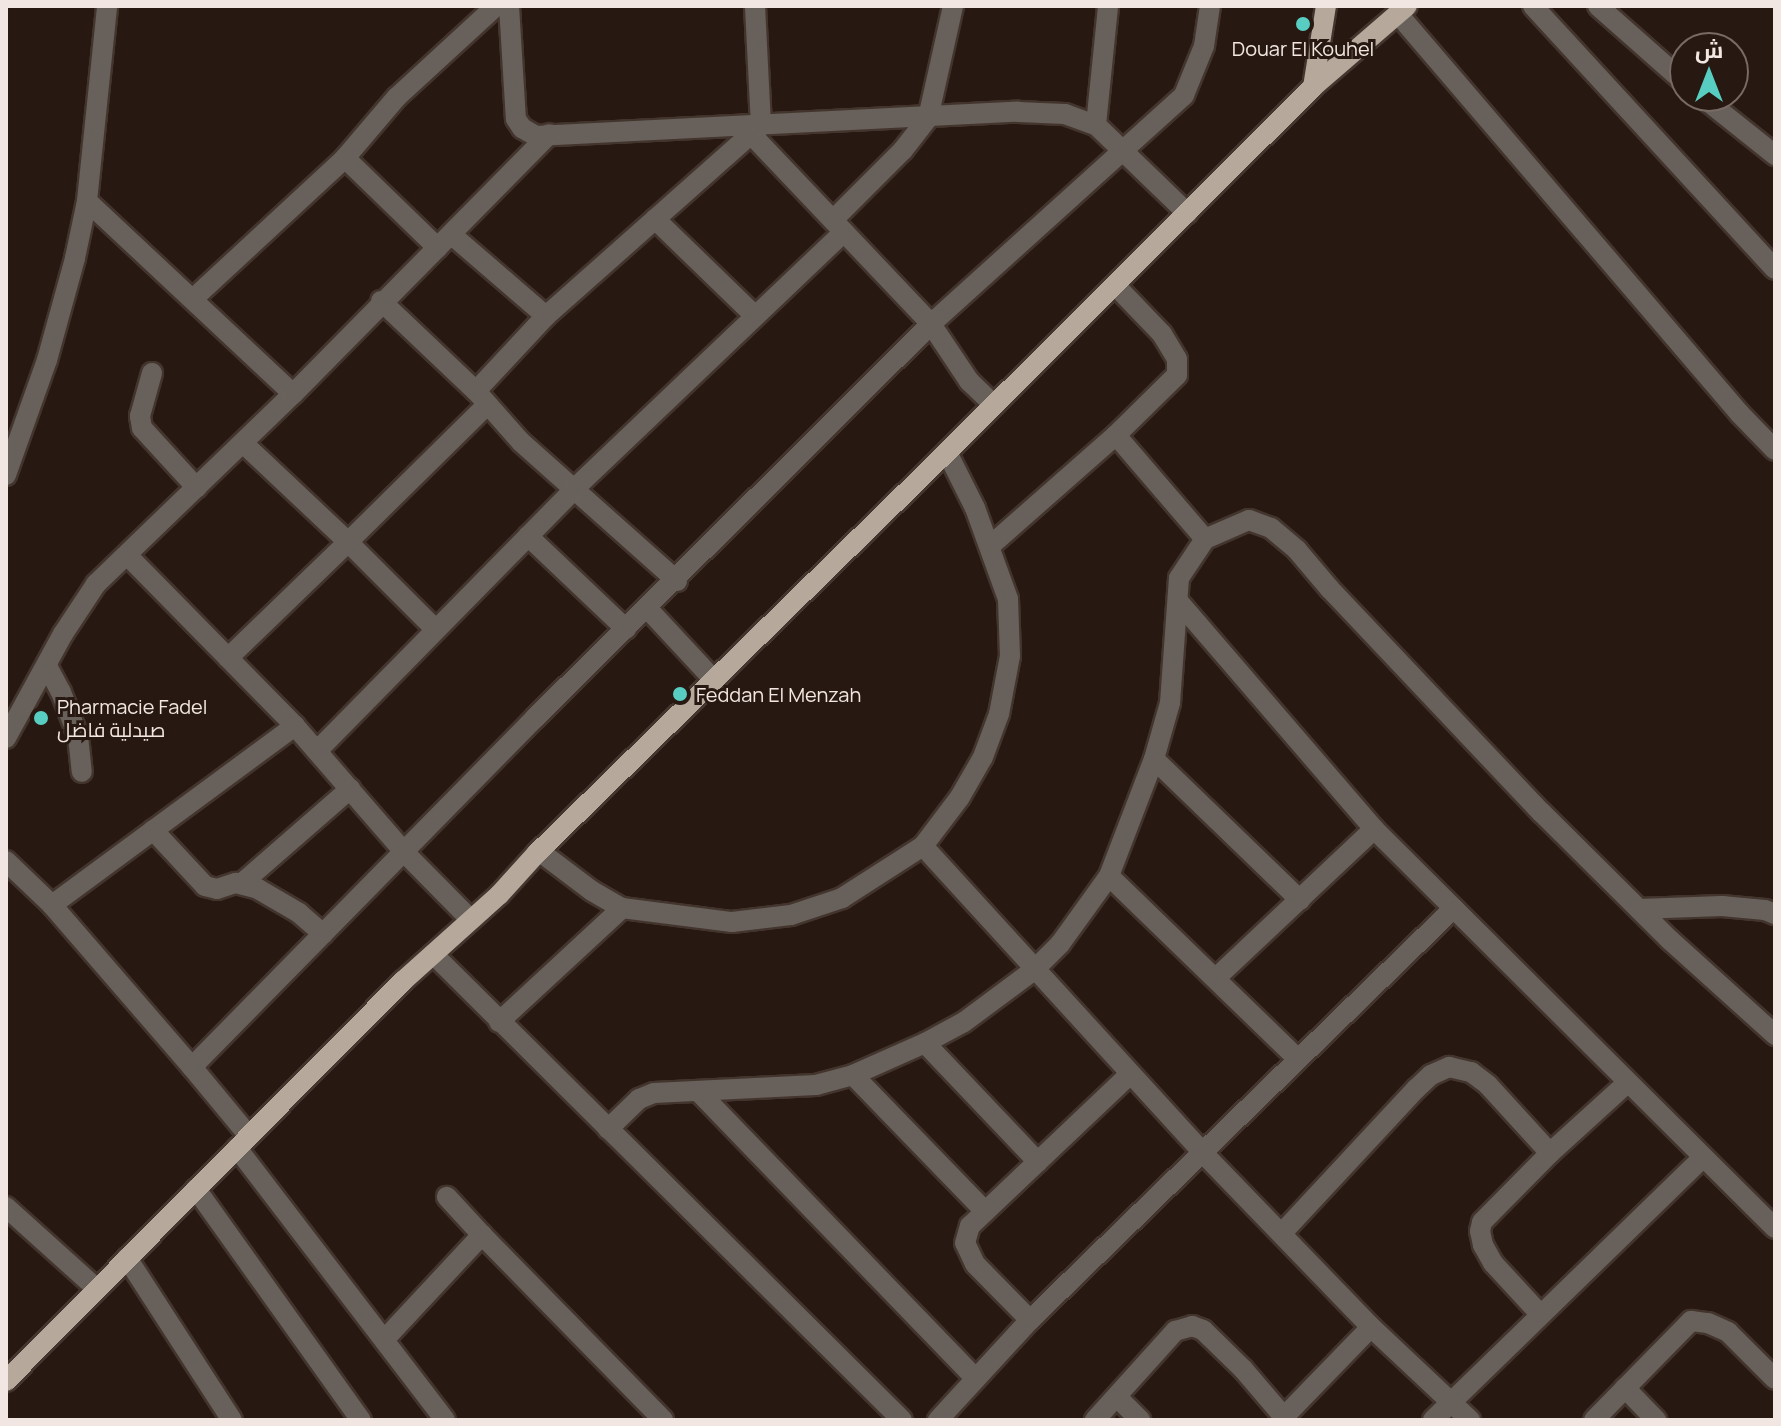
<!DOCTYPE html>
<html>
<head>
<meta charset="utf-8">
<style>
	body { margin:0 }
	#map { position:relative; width:1781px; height:1426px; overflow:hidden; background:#271811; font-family:Manrope,Cairo,sans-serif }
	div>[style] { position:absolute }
	.roads { filter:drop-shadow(2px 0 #43352e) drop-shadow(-2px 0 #43352e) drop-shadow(0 2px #43352e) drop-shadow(0 -2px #43352e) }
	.minor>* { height:20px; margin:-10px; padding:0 10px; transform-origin:10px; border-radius:10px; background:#68615b }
	.major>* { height:20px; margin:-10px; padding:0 10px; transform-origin:10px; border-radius:10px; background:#b6a89b }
	.dots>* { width:22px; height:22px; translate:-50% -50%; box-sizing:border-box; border:4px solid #271811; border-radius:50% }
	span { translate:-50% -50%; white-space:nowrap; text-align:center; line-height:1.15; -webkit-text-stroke:6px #271811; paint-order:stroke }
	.poi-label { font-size:20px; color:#f1e6e1 }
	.left { translate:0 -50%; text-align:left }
	.frame { position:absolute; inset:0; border:8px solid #f1e6e1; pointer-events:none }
	.north { position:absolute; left:1669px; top:32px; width:80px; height:80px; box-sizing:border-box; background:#271811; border:2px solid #786a64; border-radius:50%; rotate:0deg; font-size:22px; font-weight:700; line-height:32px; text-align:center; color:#f1e6e1 }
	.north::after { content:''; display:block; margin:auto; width:28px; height:36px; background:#57cec1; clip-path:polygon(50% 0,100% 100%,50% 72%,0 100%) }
</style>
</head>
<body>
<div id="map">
	<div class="roads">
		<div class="minor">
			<div style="left:509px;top:6px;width:113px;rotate:86.5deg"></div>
			<div style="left:516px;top:119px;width:11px;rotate:56deg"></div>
			<div style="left:522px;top:128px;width:16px;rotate:30deg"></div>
			<div style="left:536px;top:136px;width:483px;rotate:-2.9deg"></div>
			<div style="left:1018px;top:112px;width:47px;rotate:2.4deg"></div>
			<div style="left:1065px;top:114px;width:33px;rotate:20deg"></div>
			<div style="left:1096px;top:125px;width:127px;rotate:44deg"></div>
			<div style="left:1533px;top:6px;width:357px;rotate:47.4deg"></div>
			<div style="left:1598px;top:6px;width:116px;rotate:41.5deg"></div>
			<div style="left:1398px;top:14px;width:526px;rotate:49.47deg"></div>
			<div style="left:1740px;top:414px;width:50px;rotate:45.8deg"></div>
			<div style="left:1701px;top:96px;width:95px;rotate:38.6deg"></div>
			<div style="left:1096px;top:125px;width:120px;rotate:-84.2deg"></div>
			<div style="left:751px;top:134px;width:262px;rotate:46.5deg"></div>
			<div style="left:931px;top:324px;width:69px;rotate:56.3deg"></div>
			<div style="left:969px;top:381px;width:35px;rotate:44deg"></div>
			<div style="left:345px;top:158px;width:80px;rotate:-49.6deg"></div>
			<div style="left:397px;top:97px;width:134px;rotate:-42.6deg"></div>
			<div style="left:87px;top:201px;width:282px;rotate:43.1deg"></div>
			<div style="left:655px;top:219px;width:139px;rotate:44.1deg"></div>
			<div style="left:833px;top:220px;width:99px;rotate:-45deg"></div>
			<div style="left:903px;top:150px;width:41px;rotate:-52deg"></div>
			<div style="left:928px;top:118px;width:115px;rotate:-77.4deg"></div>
			<div style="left:452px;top:235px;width:124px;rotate:40.8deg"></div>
			<div style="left:1115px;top:285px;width:68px;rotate:46.2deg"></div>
			<div style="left:1162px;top:334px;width:29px;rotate:59deg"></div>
			<div style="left:1177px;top:359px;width:16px;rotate:90deg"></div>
			<div style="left:1177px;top:375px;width:86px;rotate:135.5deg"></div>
			<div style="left:194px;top:298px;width:206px;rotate:-42.8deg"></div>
			<div style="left:345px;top:158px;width:129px;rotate:44.1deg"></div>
			<div style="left:381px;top:301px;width:131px;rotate:43.5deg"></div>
			<div style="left:476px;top:391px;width:68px;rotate:48.6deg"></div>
			<div style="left:521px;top:442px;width:209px;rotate:41.7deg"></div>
			<div style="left:152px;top:373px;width:45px;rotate:105.6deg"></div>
			<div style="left:140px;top:416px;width:12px;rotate:81deg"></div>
			<div style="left:142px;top:428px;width:81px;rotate:47.5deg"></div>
			<div style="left:476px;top:391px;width:103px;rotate:-47deg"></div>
			<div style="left:546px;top:316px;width:288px;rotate:-41.6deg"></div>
			<div style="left:761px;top:125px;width:119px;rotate:-92.9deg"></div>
			<div style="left:243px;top:443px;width:144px;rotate:43.3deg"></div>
			<div style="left:348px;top:542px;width:195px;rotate:-44.6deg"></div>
			<div style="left:6px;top:475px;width:122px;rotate:-70.4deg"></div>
			<div style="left:47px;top:360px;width:106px;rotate:-74.6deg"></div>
			<div style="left:75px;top:258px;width:58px;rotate:-78.1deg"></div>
			<div style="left:87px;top:201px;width:196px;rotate:-84.1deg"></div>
			<div style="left:528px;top:536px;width:135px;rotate:43.5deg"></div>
			<div style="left:1205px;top:539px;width:48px;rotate:-23.4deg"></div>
			<div style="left:1249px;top:520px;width:23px;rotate:20deg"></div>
			<div style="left:1271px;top:528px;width:34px;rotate:40deg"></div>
			<div style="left:1297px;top:550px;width:51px;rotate:49.8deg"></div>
			<div style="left:1330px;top:589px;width:308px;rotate:46.6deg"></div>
			<div style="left:1542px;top:813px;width:180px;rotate:44.8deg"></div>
			<div style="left:1670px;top:940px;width:142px;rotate:42.1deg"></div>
			<div style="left:128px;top:556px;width:238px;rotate:45.5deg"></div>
			<div style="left:295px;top:726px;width:167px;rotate:49.1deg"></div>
			<div style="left:404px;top:852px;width:95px;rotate:45.4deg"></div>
			<div style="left:1178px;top:601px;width:301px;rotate:49.3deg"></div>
			<div style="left:1374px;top:829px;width:566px;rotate:44.86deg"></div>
			<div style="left:647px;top:608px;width:98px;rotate:47.1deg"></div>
			<div style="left:228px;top:658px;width:167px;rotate:-44deg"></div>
			<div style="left:348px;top:542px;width:124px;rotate:45deg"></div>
			<div style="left:47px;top:666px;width:30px;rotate:62deg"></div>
			<div style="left:61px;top:692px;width:47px;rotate:68.9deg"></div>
			<div style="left:78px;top:736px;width:36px;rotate:84deg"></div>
			<div style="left:6px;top:738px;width:119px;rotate:-61.3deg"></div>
			<div style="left:63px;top:634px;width:60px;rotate:-56.6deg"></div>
			<div style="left:96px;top:584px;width:274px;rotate:-44deg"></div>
			<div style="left:293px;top:394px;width:365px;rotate:-45.4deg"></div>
			<div style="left:317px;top:751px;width:368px;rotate:-45.5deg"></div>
			<div style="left:575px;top:488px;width:371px;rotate:-43.6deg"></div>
			<div style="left:1154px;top:759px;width:203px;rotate:44deg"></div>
			<div style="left:153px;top:830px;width:76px;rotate:47.1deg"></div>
			<div style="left:205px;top:886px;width:12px;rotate:14deg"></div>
			<div style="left:217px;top:889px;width:20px;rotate:-18deg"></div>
			<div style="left:236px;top:883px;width:23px;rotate:15deg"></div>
			<div style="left:258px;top:889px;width:48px;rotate:30.3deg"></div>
			<div style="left:299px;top:913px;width:32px;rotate:41deg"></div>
			<div style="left:923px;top:846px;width:414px;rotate:47.6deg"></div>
			<div style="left:1202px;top:1152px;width:243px;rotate:46deg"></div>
			<div style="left:1371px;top:1327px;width:136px;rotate:43.2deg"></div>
			<div style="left:537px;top:853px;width:6px;rotate:9deg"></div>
			<div style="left:543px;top:854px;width:61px;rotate:37.1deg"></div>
			<div style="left:592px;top:891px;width:34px;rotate:30deg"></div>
			<div style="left:622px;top:908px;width:111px;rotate:7.3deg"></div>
			<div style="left:732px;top:922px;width:59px;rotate:-6.8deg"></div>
			<div style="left:791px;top:915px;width:54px;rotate:-18.4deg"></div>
			<div style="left:842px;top:898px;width:96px;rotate:-32.7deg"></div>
			<div style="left:923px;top:846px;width:61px;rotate:-52.9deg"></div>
			<div style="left:960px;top:797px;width:46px;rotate:-60.1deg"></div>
			<div style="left:983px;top:757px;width:46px;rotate:-69.6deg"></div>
			<div style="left:999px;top:714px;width:59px;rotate:-79.3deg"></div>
			<div style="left:1010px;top:656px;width:57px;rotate:-92deg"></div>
			<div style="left:1008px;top:599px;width:97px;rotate:-109.9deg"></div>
			<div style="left:975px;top:508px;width:63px;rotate:-116.6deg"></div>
			<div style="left:6px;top:861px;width:64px;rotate:43.7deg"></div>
			<div style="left:52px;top:905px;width:214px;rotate:49.2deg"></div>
			<div style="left:192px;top:1067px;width:489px;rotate:-45.5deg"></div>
			<div style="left:535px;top:718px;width:559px;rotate:-44.85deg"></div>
			<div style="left:931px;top:324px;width:341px;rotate:-42.1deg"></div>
			<div style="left:1184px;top:95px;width:53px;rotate:-67.8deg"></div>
			<div style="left:1204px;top:46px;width:40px;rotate:-81.5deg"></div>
			<div style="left:1109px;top:876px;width:263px;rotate:44.1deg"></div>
			<div style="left:241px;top:884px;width:145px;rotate:-41.1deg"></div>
			<div style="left:52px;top:905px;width:302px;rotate:-36.4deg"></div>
			<div style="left:1639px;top:909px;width:83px;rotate:-2.1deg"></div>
			<div style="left:1722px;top:906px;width:43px;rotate:5.3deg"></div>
			<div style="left:1765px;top:910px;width:11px;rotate:22deg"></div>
			<div style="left:433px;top:954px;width:661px;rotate:44.82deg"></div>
			<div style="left:1217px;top:977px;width:216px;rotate:-43.3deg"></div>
			<div style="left:499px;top:1022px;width:168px;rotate:-42.8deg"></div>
			<div style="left:925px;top:1043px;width:164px;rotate:46.5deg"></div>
			<div style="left:192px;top:1067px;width:89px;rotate:50.4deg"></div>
			<div style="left:853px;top:1075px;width:190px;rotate:45.9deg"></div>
			<div style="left:698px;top:1091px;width:400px;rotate:46deg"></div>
			<div style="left:608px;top:1129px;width:43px;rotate:-44.1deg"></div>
			<div style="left:639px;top:1099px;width:16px;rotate:-22deg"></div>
			<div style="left:654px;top:1093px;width:162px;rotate:-2.8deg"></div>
			<div style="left:816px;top:1085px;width:38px;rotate:-15deg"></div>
			<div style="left:853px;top:1075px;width:79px;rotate:-24deg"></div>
			<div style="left:925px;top:1043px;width:44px;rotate:-28.3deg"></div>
			<div style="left:964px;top:1022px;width:87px;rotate:-36.6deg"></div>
			<div style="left:1034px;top:970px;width:37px;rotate:-45deg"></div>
			<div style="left:1060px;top:944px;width:84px;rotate:-54.2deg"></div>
			<div style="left:1109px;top:876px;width:125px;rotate:-69deg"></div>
			<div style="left:1154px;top:759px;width:58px;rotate:-74.1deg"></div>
			<div style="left:1170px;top:703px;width:125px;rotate:-85.9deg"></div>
			<div style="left:1179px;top:578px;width:47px;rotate:-56.3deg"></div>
			<div style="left:1205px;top:539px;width:137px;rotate:-130.6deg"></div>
			<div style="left:1116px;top:435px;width:168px;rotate:138.6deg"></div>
			<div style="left:237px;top:1148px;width:342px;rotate:52.6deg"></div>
			<div style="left:196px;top:1189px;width:284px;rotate:54.5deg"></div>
			<div style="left:6px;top:1207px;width:122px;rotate:42deg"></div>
			<div style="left:1282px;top:1233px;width:197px;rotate:-47.1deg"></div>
			<div style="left:1416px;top:1089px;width:21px;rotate:-43deg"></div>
			<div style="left:1431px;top:1075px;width:20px;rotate:-24deg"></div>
			<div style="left:1449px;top:1067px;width:23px;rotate:13deg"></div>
			<div style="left:1471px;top:1072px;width:21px;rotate:37deg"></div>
			<div style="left:1488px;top:1085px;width:92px;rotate:47.6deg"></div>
			<div style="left:482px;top:1235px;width:259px;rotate:45.6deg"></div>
			<div style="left:127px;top:1258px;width:193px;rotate:57.1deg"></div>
			<div style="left:1540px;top:1314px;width:69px;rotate:-132.7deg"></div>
			<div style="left:1493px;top:1263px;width:21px;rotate:-119deg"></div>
			<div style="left:1483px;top:1245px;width:14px;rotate:-102deg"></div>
			<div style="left:1480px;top:1231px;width:9px;rotate:-77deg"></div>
			<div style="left:1482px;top:1222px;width:97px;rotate:-45.4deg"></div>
			<div style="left:1550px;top:1153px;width:104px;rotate:-42.3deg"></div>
			<div style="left:1030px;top:1320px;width:78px;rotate:-134.5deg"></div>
			<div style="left:975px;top:1264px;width:23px;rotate:-115deg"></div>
			<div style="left:965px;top:1243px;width:18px;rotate:-74deg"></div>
			<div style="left:970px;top:1226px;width:221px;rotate:-43.5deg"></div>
			<div style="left:384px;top:1340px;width:144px;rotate:-47deg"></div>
			<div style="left:482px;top:1235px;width:52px;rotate:-132.6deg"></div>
			<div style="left:1625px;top:1388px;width:45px;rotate:45.9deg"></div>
			<div style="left:1117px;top:1397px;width:33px;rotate:45deg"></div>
			<div style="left:938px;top:1420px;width:136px;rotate:-47.4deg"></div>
			<div style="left:1030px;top:1320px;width:591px;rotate:-44.18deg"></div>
			<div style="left:1095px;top:1420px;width:120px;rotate:-48deg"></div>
			<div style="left:1175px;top:1331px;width:18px;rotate:-16deg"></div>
			<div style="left:1192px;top:1326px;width:12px;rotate:20deg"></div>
			<div style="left:1203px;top:1330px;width:56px;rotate:44.3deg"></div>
			<div style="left:1243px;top:1369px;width:63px;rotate:49.5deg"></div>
			<div style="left:1281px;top:1420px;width:129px;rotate:-45.9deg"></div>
			<div style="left:1433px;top:1420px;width:377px;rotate:-44.2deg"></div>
			<div style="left:1594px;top:1420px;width:139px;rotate:-45.6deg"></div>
			<div style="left:1691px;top:1321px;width:17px;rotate:7deg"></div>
			<div style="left:1708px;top:1323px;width:22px;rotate:24deg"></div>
			<div style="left:1728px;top:1332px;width:66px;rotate:45deg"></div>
		</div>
		<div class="major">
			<div style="left:1313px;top:87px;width:82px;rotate:-80.9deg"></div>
			<div style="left:6px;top:1381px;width:564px;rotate:-45.22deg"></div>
			<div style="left:403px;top:981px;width:129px;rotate:-41.9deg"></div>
			<div style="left:499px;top:895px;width:57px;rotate:-47.9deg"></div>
			<div style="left:537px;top:853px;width:573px;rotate:-44.36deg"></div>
			<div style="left:947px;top:452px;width:517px;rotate:-44.92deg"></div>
			<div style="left:1313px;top:87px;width:124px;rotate:-40.8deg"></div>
		</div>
	</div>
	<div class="dots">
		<div style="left:1303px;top:24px;background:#57cec1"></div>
		<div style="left:680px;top:694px;background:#57cec1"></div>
		<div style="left:41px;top:718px;background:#57cec1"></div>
	</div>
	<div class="poi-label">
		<span style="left:1303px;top:48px">Douar El Kouhel</span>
		<span class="left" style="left:696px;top:694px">Feddan El Menzah</span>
		<span class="left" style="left:57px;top:718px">Pharmacie Fadel<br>صيدلية فاضل</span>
	</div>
	<div class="frame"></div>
	<div class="north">ش</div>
</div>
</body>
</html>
